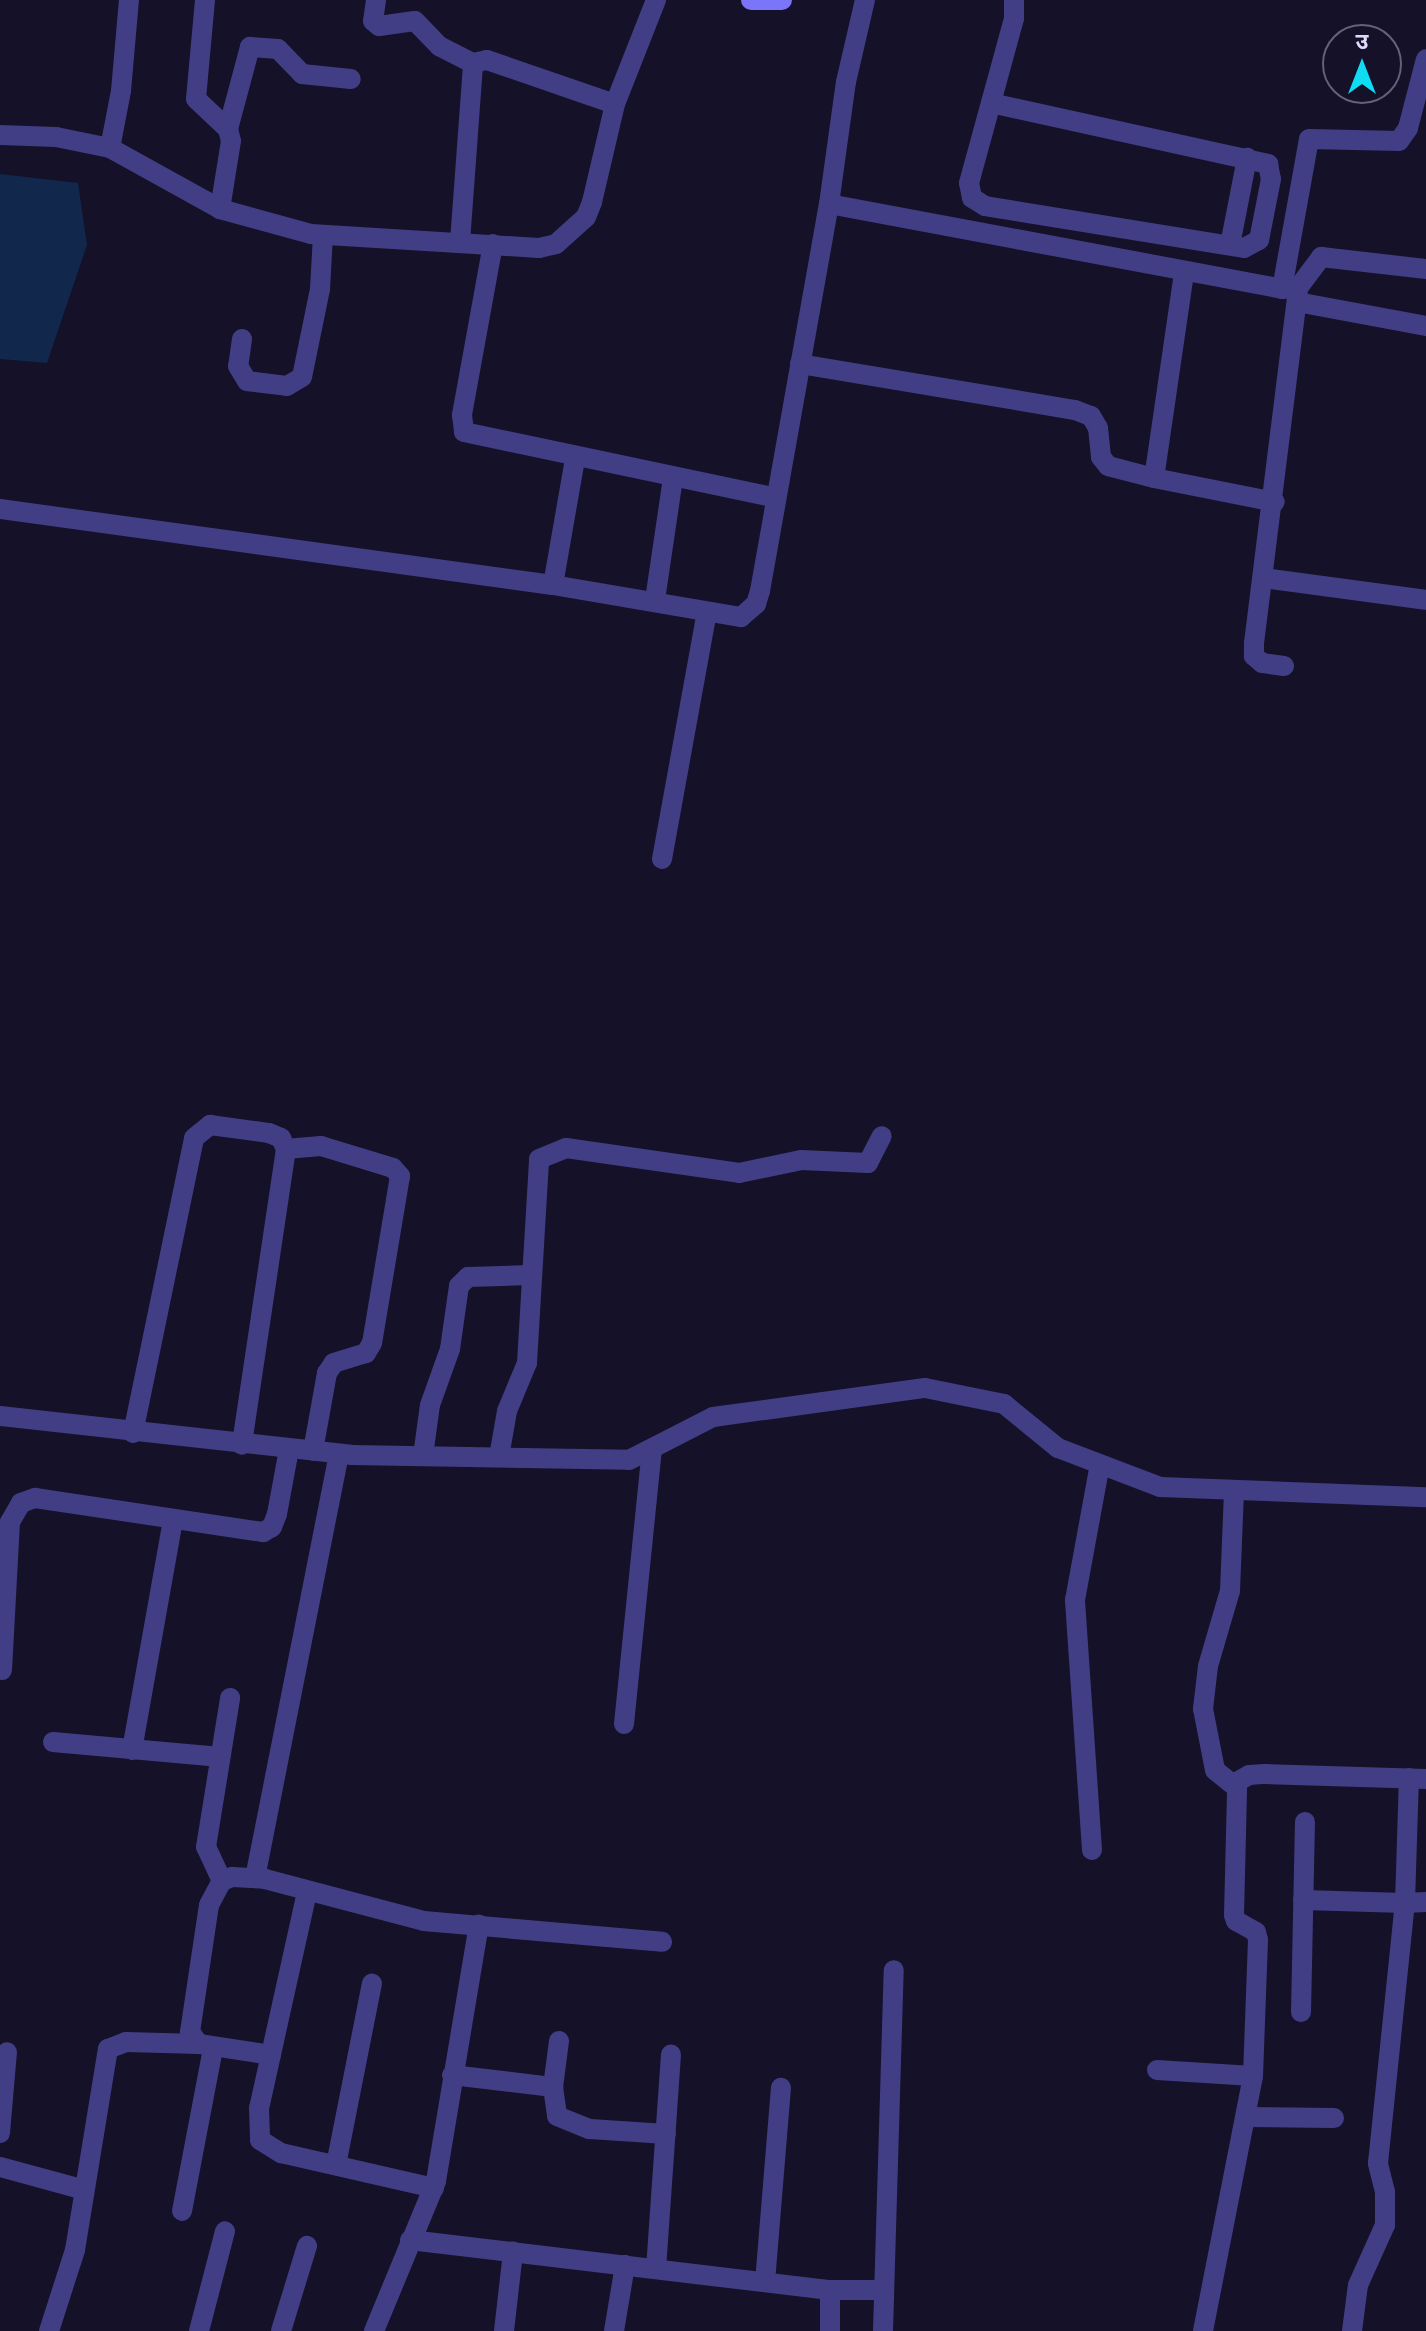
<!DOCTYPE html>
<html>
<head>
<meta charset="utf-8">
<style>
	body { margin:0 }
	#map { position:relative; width:1426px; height:2331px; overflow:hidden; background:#151128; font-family:Signika,"Noto Sans Devanagari",sans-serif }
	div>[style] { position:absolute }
	.water>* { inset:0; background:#11274c }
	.street>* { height:20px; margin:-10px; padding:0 10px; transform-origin:10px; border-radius:10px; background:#423e85 }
	.secondary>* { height:20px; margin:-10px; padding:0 10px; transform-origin:10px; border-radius:10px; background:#7a75f9 }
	span { translate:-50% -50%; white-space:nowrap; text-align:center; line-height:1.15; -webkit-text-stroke:6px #151128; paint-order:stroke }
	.north { position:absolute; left:1322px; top:24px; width:80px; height:80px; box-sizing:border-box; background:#151128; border:2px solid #65617d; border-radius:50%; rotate:0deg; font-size:22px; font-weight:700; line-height:32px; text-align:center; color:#dedafd }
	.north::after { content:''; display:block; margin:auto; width:28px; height:36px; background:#0fdbf5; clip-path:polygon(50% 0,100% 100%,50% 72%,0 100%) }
</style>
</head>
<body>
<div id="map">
	<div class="water">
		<div style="clip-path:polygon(0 174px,78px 183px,87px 245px,47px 363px,0 359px)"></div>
	</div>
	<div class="street">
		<div style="left:205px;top:0;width:99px;rotate:95.2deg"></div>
		<div style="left:196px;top:99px;width:44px;rotate:43.2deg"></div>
		<div style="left:228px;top:129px;width:12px;rotate:76deg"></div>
		<div style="left:231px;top:141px;width:69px;rotate:99.2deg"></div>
		<div style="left:376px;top:0;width:21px;rotate:98deg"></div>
		<div style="left:373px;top:21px;width:8px;rotate:40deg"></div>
		<div style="left:379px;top:26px;width:36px;rotate:-8deg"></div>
		<div style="left:415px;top:21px;width:35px;rotate:46deg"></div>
		<div style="left:439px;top:46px;width:38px;rotate:27deg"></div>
		<div style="left:991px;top:103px;width:284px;rotate:12.4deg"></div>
		<div style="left:1268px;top:164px;width:15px;rotate:79deg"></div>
		<div style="left:1271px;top:179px;width:62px;rotate:101.1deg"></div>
		<div style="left:1259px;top:240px;width:17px;rotate:152deg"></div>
		<div style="left:1244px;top:248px;width:262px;rotate:-170.8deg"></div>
		<div style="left:985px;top:206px;width:15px;rotate:-148deg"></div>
		<div style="left:972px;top:198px;width:15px;rotate:-101deg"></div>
		<div style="left:969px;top:183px;width:171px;rotate:-74.7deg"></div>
		<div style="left:1014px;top:18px;width:18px;rotate:-90deg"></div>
		<div style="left:228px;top:129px;width:85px;rotate:-75deg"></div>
		<div style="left:250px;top:47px;width:28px;rotate:4deg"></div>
		<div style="left:278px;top:49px;width:35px;rotate:46deg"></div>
		<div style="left:302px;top:74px;width:49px;rotate:5.8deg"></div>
		<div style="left:0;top:135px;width:56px;rotate:2deg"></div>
		<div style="left:56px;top:137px;width:55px;rotate:11.5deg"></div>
		<div style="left:110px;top:148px;width:126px;rotate:29deg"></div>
		<div style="left:220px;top:209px;width:94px;rotate:15.4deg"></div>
		<div style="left:311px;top:234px;width:228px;rotate:3.5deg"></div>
		<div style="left:539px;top:248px;width:17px;rotate:-13deg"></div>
		<div style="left:556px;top:244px;width:40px;rotate:-42deg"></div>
		<div style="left:586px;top:217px;width:16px;rotate:-68deg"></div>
		<div style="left:592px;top:202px;width:101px;rotate:-76.8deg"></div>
		<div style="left:615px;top:104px;width:112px;rotate:-68.5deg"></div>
		<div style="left:110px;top:148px;width:58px;rotate:-79.1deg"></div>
		<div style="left:121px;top:91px;width:91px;rotate:-85deg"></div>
		<div style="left:829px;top:204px;width:461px;rotate:10.6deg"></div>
		<div style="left:1282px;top:289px;width:16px;rotate:-4deg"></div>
		<div style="left:1298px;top:288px;width:39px;rotate:-53deg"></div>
		<div style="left:1321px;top:257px;width:106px;rotate:6.5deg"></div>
		<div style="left:460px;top:242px;width:179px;rotate:-85.8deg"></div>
		<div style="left:473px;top:63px;width:14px;rotate:-12deg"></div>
		<div style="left:487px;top:60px;width:135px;rotate:19deg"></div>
		<div style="left:493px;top:244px;width:174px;rotate:100.3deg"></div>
		<div style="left:462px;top:415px;width:17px;rotate:83deg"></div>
		<div style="left:464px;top:432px;width:319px;rotate:11.9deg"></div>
		<div style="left:1230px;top:245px;width:89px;rotate:-78.9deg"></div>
		<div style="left:1184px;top:273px;width:207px;rotate:98.3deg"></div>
		<div style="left:1154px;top:478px;width:123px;rotate:11.2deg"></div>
		<div style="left:1282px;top:289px;width:152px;rotate:-79.8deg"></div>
		<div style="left:1309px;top:139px;width:90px;rotate:1.3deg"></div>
		<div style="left:1399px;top:141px;width:16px;rotate:-55deg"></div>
		<div style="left:1408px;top:128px;width:71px;rotate:-75.4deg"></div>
		<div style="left:1297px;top:302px;width:131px;rotate:10.5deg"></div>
		<div style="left:242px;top:339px;width:27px;rotate:98deg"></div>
		<div style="left:238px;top:366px;width:17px;rotate:59deg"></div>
		<div style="left:247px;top:381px;width:40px;rotate:7.1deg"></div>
		<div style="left:287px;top:386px;width:17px;rotate:-31deg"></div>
		<div style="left:302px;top:377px;width:90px;rotate:-78.4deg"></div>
		<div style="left:320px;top:289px;width:53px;rotate:-86.8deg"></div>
		<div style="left:800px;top:364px;width:279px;rotate:9.5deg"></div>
		<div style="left:1075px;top:410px;width:17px;rotate:21deg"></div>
		<div style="left:1091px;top:416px;width:14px;rotate:60deg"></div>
		<div style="left:1098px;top:428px;width:29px;rotate:84deg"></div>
		<div style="left:1101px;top:457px;width:11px;rotate:52deg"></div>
		<div style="left:1108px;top:466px;width:48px;rotate:14.6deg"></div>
		<div style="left:0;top:509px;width:558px;rotate:7.83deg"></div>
		<div style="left:553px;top:585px;width:191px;rotate:9.7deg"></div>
		<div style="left:741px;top:617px;width:20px;rotate:-41deg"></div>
		<div style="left:756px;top:604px;width:14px;rotate:-73deg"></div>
		<div style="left:760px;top:591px;width:393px;rotate:-79.9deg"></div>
		<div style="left:829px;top:204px;width:123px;rotate:-82.1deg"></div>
		<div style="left:846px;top:82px;width:84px;rotate:-77deg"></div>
		<div style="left:1264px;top:578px;width:163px;rotate:7.7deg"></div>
		<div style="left:553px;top:585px;width:128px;rotate:-80.1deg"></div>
		<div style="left:655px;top:600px;width:123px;rotate:-81.6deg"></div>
		<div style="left:1284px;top:666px;width:22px;rotate:-172deg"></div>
		<div style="left:1262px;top:663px;width:11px;rotate:-139deg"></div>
		<div style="left:1254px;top:656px;width:13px;rotate:-90deg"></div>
		<div style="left:1254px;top:643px;width:358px;rotate:-82.9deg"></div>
		<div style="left:662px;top:859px;width:251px;rotate:-79.7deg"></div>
		<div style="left:286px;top:1149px;width:35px;rotate:-5deg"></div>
		<div style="left:321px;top:1146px;width:75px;rotate:17deg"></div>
		<div style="left:393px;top:1168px;width:11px;rotate:49deg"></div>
		<div style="left:400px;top:1176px;width:169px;rotate:99.5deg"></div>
		<div style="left:372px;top:1343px;width:12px;rotate:121deg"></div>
		<div style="left:366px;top:1353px;width:34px;rotate:163deg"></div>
		<div style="left:334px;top:1363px;width:12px;rotate:125deg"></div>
		<div style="left:327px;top:1373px;width:79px;rotate:100.2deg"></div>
		<div style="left:0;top:1416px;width:353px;rotate:6.3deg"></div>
		<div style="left:351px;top:1455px;width:278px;rotate:1deg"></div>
		<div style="left:629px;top:1460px;width:94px;rotate:-27.1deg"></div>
		<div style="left:713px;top:1417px;width:214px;rotate:-7.8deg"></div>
		<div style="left:925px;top:1388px;width:81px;rotate:11.4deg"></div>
		<div style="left:1004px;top:1404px;width:70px;rotate:39.2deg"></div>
		<div style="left:1058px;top:1448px;width:109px;rotate:20.9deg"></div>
		<div style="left:1160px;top:1487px;width:266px;rotate:2.2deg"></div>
		<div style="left:133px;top:1433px;width:301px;rotate:-78.3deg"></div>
		<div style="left:194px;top:1138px;width:21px;rotate:-39deg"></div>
		<div style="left:210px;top:1125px;width:60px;rotate:7.7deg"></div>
		<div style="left:269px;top:1133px;width:13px;rotate:23deg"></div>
		<div style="left:281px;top:1138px;width:12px;rotate:66deg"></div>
		<div style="left:286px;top:1149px;width:299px;rotate:98.5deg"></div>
		<div style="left:423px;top:1456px;width:51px;rotate:-82.2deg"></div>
		<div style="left:430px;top:1405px;width:59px;rotate:-70.3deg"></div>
		<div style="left:450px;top:1349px;width:64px;rotate:-81.9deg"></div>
		<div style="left:459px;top:1286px;width:13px;rotate:-45deg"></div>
		<div style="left:468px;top:1277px;width:62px;rotate:-1.8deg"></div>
		<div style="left:499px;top:1457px;width:47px;rotate:-80.1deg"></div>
		<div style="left:507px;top:1411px;width:52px;rotate:-67.4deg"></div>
		<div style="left:527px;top:1363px;width:204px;rotate:-86.6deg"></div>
		<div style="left:539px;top:1159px;width:29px;rotate:-22deg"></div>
		<div style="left:566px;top:1148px;width:175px;rotate:8.2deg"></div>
		<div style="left:739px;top:1173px;width:63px;rotate:-11.8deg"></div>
		<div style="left:801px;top:1160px;width:67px;rotate:2.6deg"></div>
		<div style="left:868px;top:1163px;width:30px;rotate:-63deg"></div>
		<div style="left:2px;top:1670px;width:148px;rotate:-86.9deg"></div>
		<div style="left:10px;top:1522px;width:22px;rotate:-60deg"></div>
		<div style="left:21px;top:1503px;width:15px;rotate:-20deg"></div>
		<div style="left:35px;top:1498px;width:231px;rotate:8.5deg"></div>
		<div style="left:263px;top:1532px;width:10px;rotate:-29deg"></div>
		<div style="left:272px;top:1527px;width:14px;rotate:-69deg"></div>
		<div style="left:277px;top:1514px;width:66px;rotate:-79.5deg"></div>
		<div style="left:624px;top:1724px;width:275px;rotate:-84.2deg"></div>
		<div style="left:53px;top:1742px;width:168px;rotate:5.1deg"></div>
		<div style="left:132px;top:1750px;width:234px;rotate:-79.9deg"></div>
		<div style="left:1233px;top:1784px;width:18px;rotate:-29deg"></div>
		<div style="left:1249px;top:1775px;width:16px;rotate:-4deg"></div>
		<div style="left:1265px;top:1774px;width:161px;rotate:1.8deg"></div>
		<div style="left:1092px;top:1850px;width:251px;rotate:-93.9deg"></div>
		<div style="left:1075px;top:1600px;width:138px;rotate:-79.6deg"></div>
		<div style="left:255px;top:1878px;width:432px;rotate:-78.8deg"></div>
		<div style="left:222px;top:1881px;width:38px;rotate:-115deg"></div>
		<div style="left:206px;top:1847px;width:151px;rotate:-80.8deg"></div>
		<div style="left:307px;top:1892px;width:221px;rotate:102.5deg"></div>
		<div style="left:259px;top:2108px;width:32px;rotate:88deg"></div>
		<div style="left:260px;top:2140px;width:25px;rotate:32deg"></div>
		<div style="left:281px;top:2153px;width:157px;rotate:12.9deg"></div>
		<div style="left:1303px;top:1900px;width:102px;rotate:1.7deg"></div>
		<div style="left:1405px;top:1903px;width:125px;rotate:-88.2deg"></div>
		<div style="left:1301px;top:2012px;width:190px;rotate:-88.8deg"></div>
		<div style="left:559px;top:2041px;width:46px;rotate:97.4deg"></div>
		<div style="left:553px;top:2087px;width:29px;rotate:82deg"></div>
		<div style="left:557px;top:2116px;width:35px;rotate:22deg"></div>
		<div style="left:590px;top:2129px;width:76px;rotate:3.8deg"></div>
		<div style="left:271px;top:2055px;width:73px;rotate:-171.3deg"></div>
		<div style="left:199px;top:2044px;width:15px;rotate:-127deg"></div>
		<div style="left:190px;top:2032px;width:128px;rotate:-81.5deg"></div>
		<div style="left:209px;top:1905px;width:27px;rotate:-62deg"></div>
		<div style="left:222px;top:1881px;width:11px;rotate:-22deg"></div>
		<div style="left:232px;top:1877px;width:33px;rotate:3deg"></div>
		<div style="left:265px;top:1879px;width:164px;rotate:14.8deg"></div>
		<div style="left:424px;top:1921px;width:239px;rotate:5deg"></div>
		<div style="left:1157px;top:2070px;width:96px;rotate:3.6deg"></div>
		<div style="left:452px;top:2075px;width:102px;rotate:6.8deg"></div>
		<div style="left:1246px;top:2117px;width:88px;rotate:0.7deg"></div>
		<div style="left:0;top:2133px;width:81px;rotate:-85.1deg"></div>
		<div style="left:336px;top:2165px;width:185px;rotate:-78.8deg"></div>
		<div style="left:0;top:2167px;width:84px;rotate:15.2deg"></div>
		<div style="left:182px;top:2211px;width:166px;rotate:-79.2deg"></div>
		<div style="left:410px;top:2240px;width:423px;rotate:6.8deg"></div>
		<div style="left:830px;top:2290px;width:53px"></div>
		<div style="left:656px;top:2269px;width:215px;rotate:-86deg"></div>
		<div style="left:765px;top:2282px;width:195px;rotate:-85.3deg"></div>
		<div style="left:830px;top:2290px;width:41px;rotate:90deg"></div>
		<div style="left:49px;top:2331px;width:85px;rotate:-72.2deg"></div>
		<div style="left:75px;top:2250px;width:204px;rotate:-80.7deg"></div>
		<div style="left:108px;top:2049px;width:19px;rotate:-21deg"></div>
		<div style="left:126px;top:2042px;width:73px;rotate:1.6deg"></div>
		<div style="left:199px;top:2331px;width:103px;rotate:-75.4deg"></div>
		<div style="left:281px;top:2331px;width:89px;rotate:-73deg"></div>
		<div style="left:374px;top:2331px;width:162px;rotate:-67.5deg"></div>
		<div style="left:436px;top:2181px;width:260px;rotate:-80.5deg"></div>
		<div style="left:504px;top:2331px;width:80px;rotate:-83.5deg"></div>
		<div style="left:614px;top:2331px;width:67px;rotate:-80.5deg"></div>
		<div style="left:883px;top:2331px;width:361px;rotate:-88.3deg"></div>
		<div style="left:1203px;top:2331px;width:260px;rotate:-78.9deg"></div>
		<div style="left:1253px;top:2076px;width:136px;rotate:-87.9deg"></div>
		<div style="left:1258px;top:1940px;width:8px;rotate:-104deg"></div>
		<div style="left:1256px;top:1932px;width:23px;rotate:-151deg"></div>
		<div style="left:1236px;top:1921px;width:6px;rotate:-108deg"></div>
		<div style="left:1234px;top:1915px;width:127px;rotate:-88.6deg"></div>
		<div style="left:1237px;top:1788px;width:28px;rotate:-141deg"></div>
		<div style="left:1215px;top:1770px;width:62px;rotate:-101.1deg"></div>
		<div style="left:1203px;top:1709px;width:43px;rotate:-83.4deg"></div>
		<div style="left:1208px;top:1666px;width:78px;rotate:-73.7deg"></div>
		<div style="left:1230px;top:1591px;width:100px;rotate:-87.7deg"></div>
		<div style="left:1352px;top:2331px;width:46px;rotate:-82.6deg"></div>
		<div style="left:1358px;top:2285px;width:66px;rotate:-65.8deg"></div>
		<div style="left:1385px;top:2225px;width:33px;rotate:-90deg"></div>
		<div style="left:1385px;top:2192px;width:30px;rotate:-104deg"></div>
		<div style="left:1378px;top:2163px;width:261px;rotate:-84.1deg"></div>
		<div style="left:1405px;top:1903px;width:21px;rotate:-3deg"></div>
	</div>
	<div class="secondary">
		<div style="left:751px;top:0;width:31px"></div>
	</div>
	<div class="north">उ</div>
</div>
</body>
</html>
